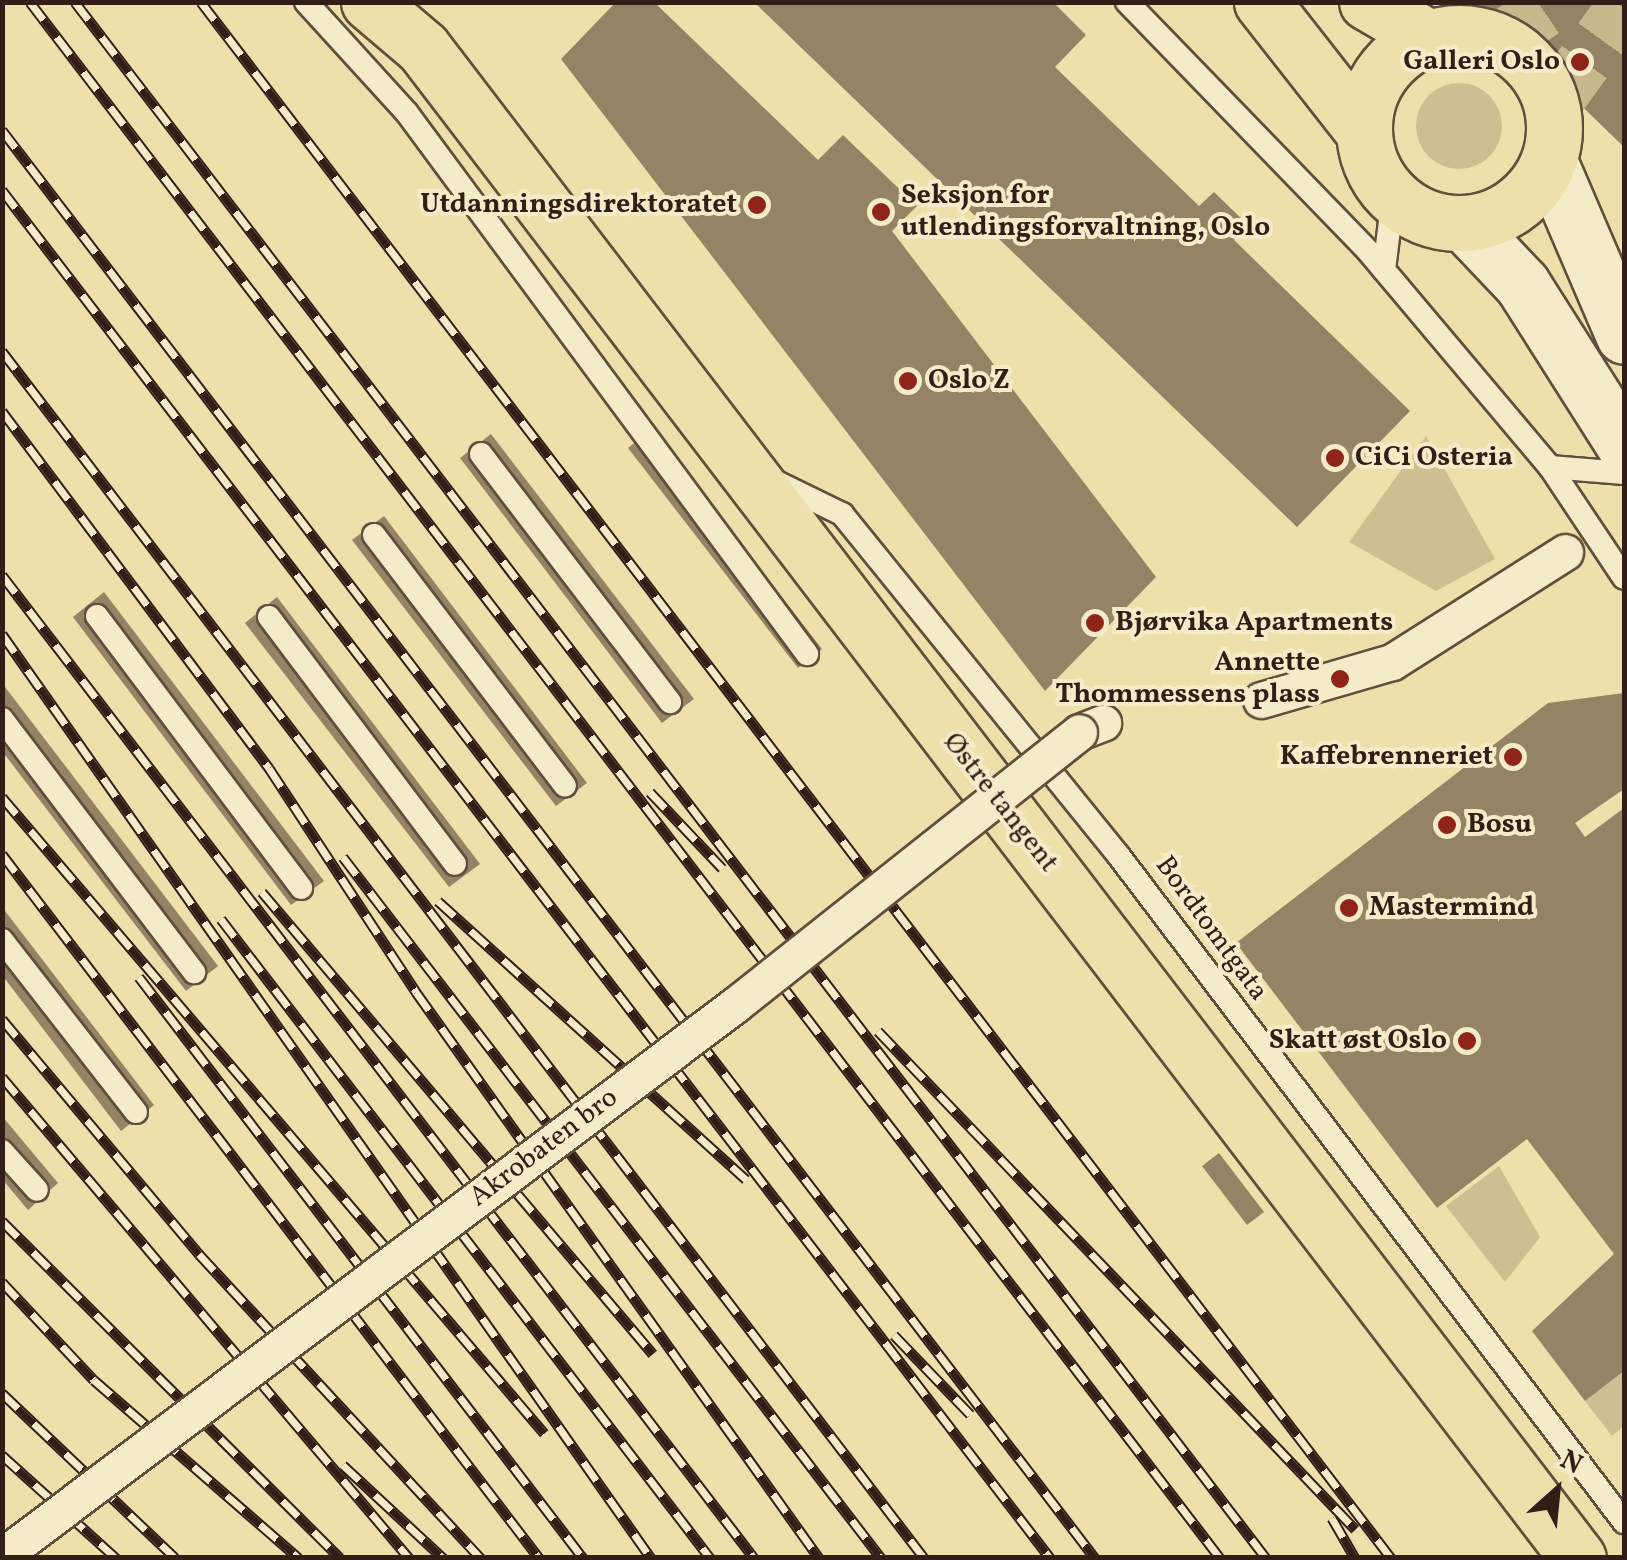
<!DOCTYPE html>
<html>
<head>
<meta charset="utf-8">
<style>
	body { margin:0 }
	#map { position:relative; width:1627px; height:1560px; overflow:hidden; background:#eee0ab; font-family:Vollkorn,serif }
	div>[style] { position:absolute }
	.green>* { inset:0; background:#cebf92 }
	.round { border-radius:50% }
	.building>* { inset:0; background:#948364 }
	.trunk-tunnel>* { height:55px; margin-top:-27.5px; transform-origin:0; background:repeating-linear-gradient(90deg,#c8b98d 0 55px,transparent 0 83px) }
	.roads { filter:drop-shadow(2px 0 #614e3c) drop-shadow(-2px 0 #614e3c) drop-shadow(0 2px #614e3c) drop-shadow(0 -2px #614e3c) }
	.service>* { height:22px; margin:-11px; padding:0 11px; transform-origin:11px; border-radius:11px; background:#f4ebc8 }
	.pedestrian>* { height:35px; margin:-17.5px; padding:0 17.5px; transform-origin:17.5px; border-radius:17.5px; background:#f4ebc8 }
	.tertiary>* { height:55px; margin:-27.5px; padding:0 27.5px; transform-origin:27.5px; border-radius:27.5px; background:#f4ebc8 }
	.trunk>* { height:55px; margin:-27.5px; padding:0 27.5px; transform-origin:27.5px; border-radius:27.5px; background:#eee0ab }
	.trunk>.ring { margin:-27.5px; padding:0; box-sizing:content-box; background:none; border:55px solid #eee0ab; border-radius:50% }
	.rail>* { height:11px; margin-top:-5.5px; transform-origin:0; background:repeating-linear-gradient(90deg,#f4ebc8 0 22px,#321e17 0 44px); box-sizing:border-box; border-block:2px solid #321e17 }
	.bridges { filter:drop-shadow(2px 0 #614e3c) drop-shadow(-2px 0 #614e3c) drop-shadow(0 2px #614e3c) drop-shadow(0 -2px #614e3c) }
	.pedestrian-bridge>* { height:35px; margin:-17.5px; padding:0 17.5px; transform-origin:17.5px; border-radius:17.5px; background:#f4ebc8 }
	.dots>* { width:28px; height:28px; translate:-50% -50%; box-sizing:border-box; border:5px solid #f4ebc8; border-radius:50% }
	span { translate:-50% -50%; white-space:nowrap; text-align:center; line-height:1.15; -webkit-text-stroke:8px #f4ebc8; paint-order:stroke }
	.poi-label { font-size:28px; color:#321e17; font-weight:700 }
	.right { translate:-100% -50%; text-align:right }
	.left { translate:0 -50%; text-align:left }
	.street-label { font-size:28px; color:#321e17 }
	.frame { position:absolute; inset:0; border:5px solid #321e17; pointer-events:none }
	.north { position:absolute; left:1507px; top:1440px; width:100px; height:100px; -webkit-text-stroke:8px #f4ebc8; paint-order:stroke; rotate:27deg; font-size:28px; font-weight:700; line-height:40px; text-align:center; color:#321e17 }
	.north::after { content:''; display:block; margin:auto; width:35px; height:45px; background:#321e17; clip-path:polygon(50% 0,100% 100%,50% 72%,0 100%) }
</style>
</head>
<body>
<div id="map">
	<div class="green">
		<div class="round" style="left:1416px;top:83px;width:86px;height:86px"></div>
		<div style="clip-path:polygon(1426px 436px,1495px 559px,1436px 591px,1349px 542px)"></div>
		<div style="clip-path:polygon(1499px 1166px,1540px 1237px,1505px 1282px,1446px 1206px)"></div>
		<div style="clip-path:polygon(1624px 1371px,1624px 1426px,1612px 1436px,1585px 1401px)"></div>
	</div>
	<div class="building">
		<div style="clip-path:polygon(616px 2px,654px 2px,818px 160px,843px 135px,917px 206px,892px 231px,1156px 577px,1045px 691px,561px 59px)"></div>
		<div style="clip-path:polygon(754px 2px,1053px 2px,1086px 35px,1055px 67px,1199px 206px,1214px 192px,1248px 225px,1234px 240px,1410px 411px,1297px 527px)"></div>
		<div style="clip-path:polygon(1471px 2px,1624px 2px,1624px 147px,1563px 88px)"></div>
		<div style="clip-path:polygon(652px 429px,822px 649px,798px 668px,628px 448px)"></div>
		<div style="clip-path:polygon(491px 434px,694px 699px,662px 723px,460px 458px)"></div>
		<div style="clip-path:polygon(384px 516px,587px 783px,556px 806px,352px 540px)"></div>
		<div style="clip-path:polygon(104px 592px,324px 881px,291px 905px,73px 617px)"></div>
		<div style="clip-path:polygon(277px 597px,480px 864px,449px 887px,245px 623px)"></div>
		<div style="clip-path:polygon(2px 683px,218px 966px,186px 991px,2px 751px)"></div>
		<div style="clip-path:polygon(1624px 693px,1624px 789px,1575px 823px,1585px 837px,1624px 808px,1624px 1371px,1585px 1401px,1532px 1331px,1614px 1254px,1527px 1139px,1437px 1208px,1236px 943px,1548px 703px)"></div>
		<div style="clip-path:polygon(2px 907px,154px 1105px,121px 1131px,2px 975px)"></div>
		<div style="clip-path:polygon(2px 1116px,58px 1183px,28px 1210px,2px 1179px)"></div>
		<div style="clip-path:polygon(1219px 1153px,1264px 1212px,1247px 1225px,1202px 1166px)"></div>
	</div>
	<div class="trunk-tunnel">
		<div style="left:1498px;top:41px;width:69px;rotate:-34.4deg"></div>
		<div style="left:1552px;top:106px;width:122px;rotate:-54deg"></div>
	</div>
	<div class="roads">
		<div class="service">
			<div style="left:306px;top:2px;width:150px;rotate:47.7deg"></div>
			<div style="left:407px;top:113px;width:673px;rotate:53.52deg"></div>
			<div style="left:1127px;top:2px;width:347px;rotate:45.9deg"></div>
			<div style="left:1368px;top:251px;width:282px;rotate:49.9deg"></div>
			<div style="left:1550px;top:467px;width:133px;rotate:56.3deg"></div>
			<div style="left:1384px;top:270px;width:74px;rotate:-83deg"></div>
			<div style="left:481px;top:454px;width:312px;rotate:52.7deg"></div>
			<div style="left:1550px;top:467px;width:74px;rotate:4.6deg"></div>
			<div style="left:766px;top:477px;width:85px;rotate:26deg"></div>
			<div style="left:842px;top:514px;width:440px;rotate:51deg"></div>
			<div style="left:1119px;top:856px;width:836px;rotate:52.83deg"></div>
			<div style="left:374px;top:535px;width:315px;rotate:52.7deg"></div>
			<div style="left:97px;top:616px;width:340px;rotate:53.1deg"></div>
			<div style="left:269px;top:617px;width:309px;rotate:53deg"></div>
			<div style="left:2px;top:719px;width:318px;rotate:52.8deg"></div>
			<div style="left:2px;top:940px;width:218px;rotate:52.1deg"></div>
			<div style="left:2px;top:1151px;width:52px;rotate:48.1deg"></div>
		</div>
		<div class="pedestrian">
			<div style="left:1261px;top:700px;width:136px;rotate:-16.2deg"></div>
			<div style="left:1392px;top:662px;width:205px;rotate:-32.4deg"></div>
			<div style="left:1079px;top:732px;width:26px;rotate:-21deg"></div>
		</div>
		<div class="tertiary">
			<div style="left:1549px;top:161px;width:190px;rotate:66.8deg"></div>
			<div style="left:1465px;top:224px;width:83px;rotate:46.5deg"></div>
			<div style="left:1522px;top:284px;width:191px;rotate:57.6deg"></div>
		</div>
		<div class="trunk">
			<div style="left:369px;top:2px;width:71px;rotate:40.4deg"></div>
			<div style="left:423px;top:48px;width:1901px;rotate:52.59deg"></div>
			<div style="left:1262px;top:2px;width:165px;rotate:51.9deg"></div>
			<div style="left:1367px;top:2px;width:72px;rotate:30.1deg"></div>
			<div class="ring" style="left:1364px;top:33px;width:135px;height:135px"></div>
		</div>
	</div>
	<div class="rail">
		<div style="left:30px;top:2px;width:1959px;rotate:52.59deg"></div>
		<div style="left:75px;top:2px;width:1959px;rotate:52.57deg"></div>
		<div style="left:201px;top:2px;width:1959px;rotate:52.59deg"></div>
		<div style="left:2px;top:130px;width:1798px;rotate:52.57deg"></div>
		<div style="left:2px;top:190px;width:1723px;rotate:52.54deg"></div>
		<div style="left:2px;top:351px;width:1519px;rotate:52.62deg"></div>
		<div style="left:2px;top:411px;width:446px;rotate:53.2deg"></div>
		<div style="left:269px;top:768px;width:268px;rotate:56.7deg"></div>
		<div style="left:416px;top:992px;width:695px;rotate:54.55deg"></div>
		<div style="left:2px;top:575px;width:1238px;rotate:52.58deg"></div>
		<div style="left:2px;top:634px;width:1129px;rotate:54.92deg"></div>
		<div style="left:650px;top:792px;width:105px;rotate:46.5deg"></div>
		<div style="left:2px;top:797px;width:836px;rotate:49.56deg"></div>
		<div style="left:2px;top:854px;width:885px;rotate:52.66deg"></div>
		<div style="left:343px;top:857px;width:884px;rotate:52.49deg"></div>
		<div style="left:262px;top:892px;width:605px;rotate:49.76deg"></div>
		<div style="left:438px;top:901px;width:415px;rotate:42.1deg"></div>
		<div style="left:221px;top:919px;width:805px;rotate:52.57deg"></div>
		<div style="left:139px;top:977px;width:731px;rotate:52.61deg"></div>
		<div style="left:2px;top:1019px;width:307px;rotate:50deg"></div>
		<div style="left:199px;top:1254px;width:415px;rotate:47.2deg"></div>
		<div style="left:878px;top:1031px;width:690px;rotate:46.23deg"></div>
		<div style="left:2px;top:1077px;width:630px;rotate:49.76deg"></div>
		<div style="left:2px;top:1221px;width:477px;rotate:44.9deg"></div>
		<div style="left:2px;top:1282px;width:134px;rotate:46.8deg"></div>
		<div style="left:94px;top:1380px;width:271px;rotate:41deg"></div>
		<div style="left:894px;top:1335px;width:110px;rotate:46.1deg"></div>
		<div style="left:2px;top:1393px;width:239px;rotate:43.6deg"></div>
		<div style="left:2px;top:1455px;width:154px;rotate:42.1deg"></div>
		<div style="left:343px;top:1465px;width:137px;rotate:42.9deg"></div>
		<div style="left:1332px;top:1518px;width:46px;rotate:60.1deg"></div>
	</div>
	<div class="bridges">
		<div class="pedestrian-bridge">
			<div style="left:2px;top:1556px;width:917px;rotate:-36.93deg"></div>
			<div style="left:735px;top:1005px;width:439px;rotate:-38.4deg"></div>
		</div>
	</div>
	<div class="dots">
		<div style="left:1580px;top:62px;background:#8f2418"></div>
		<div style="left:757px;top:205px;background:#8f2418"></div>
		<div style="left:881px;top:212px;background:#8f2418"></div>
		<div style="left:908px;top:381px;background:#8f2418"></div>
		<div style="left:1335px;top:458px;background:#8f2418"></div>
		<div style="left:1095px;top:623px;background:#8f2418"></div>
		<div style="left:1340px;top:679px;background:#8f2418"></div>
		<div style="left:1513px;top:757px;background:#8f2418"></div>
		<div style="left:1447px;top:825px;background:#8f2418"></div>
		<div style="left:1349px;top:908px;background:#8f2418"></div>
		<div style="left:1467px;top:1041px;background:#8f2418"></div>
	</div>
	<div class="poi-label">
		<span class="right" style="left:1560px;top:62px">Galleri Oslo</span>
		<span class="left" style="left:901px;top:212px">Seksjon for<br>utlendingsforvaltning, Oslo</span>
		<span class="right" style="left:737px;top:205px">Utdanningsdirektoratet</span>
		<span class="left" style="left:928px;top:381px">Oslo Z</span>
		<span class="left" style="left:1355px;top:458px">CiCi Osteria</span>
		<span class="left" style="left:1115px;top:623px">Bjørvika Apartments</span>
		<span class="right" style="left:1320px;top:679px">Annette<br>Thommessens plass</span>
		<span class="right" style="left:1493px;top:757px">Kaffebrenneriet</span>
		<span class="left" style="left:1467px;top:825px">Bosu</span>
		<span class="left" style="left:1369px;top:908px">Mastermind</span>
		<span class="right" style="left:1447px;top:1041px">Skatt øst Oslo</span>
	</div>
	<div class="street-label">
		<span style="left:1000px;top:803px;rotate:52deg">Østre tangent</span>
		<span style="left:1211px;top:929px;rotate:54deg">Bordtomtgata</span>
		<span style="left:544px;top:1148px;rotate:-37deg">Akrobaten bro</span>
	</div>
	<div class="frame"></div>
	<div class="north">N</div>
</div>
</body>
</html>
